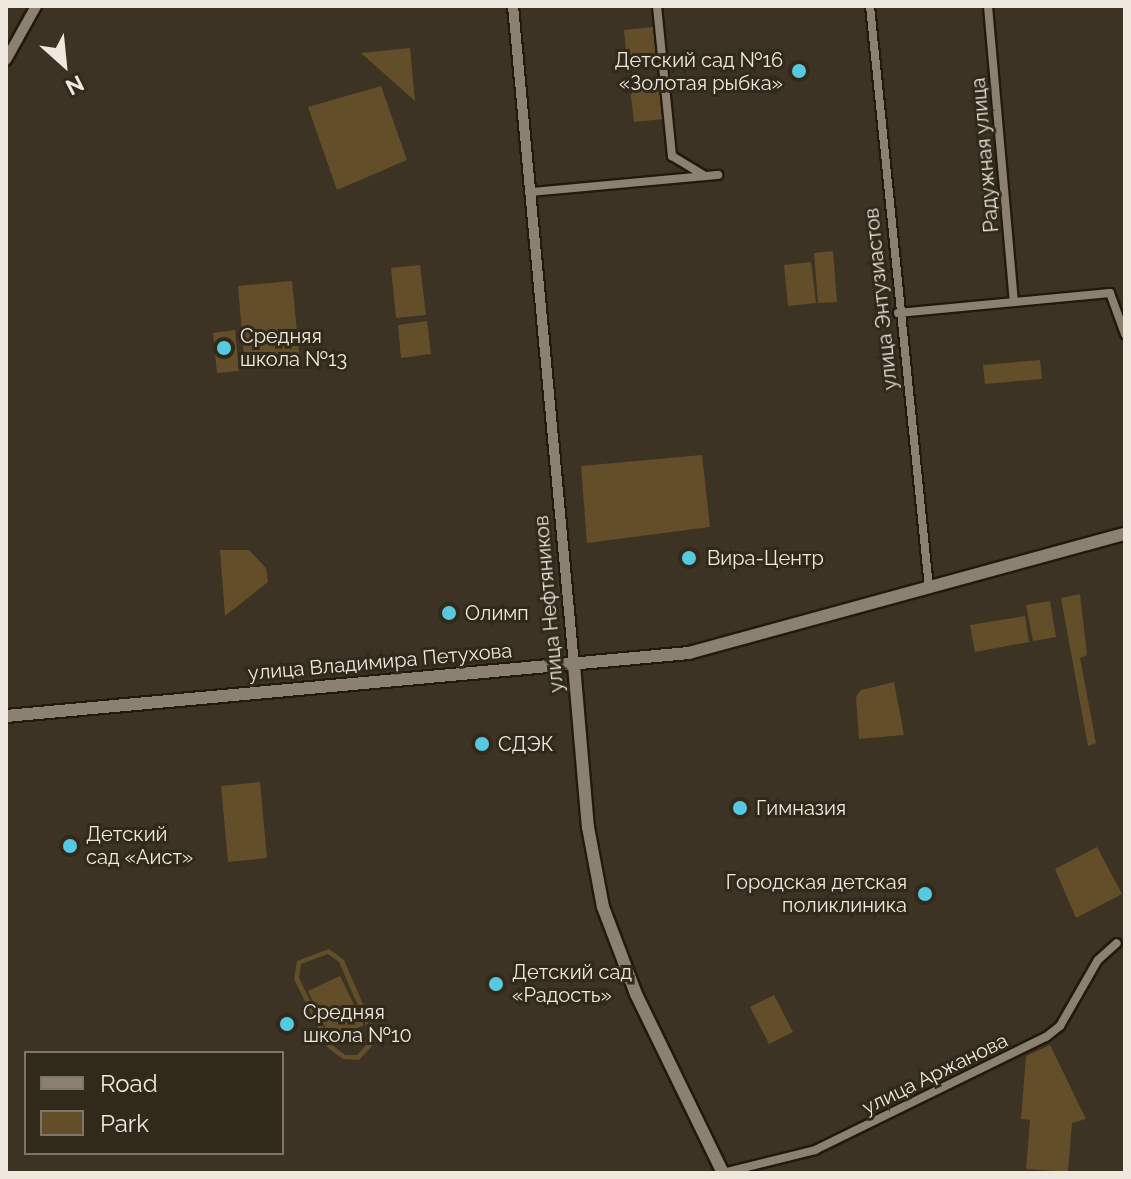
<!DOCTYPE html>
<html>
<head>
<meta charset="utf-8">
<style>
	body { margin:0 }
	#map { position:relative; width:1131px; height:1179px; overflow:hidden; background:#3c3324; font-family:Raleway,sans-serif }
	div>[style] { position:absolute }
	.green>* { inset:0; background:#624e29 }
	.roads { filter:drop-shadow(2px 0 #221a0c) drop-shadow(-2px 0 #221a0c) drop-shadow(0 2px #221a0c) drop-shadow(0 -2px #221a0c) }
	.minor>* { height:8px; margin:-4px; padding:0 4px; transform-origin:4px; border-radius:4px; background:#8c8171 }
	.tertiary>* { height:10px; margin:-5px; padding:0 5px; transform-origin:5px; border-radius:5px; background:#8c8171 }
	.secondary>* { height:12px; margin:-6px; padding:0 6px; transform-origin:6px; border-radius:6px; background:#8c8171 }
	.dots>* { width:22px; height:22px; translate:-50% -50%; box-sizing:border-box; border:4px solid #31291a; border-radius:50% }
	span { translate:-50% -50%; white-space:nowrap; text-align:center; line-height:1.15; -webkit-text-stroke:6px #31291a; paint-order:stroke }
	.poi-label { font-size:20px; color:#eee8df }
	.right { translate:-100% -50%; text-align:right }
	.left { translate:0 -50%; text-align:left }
	.street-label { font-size:20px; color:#eee8df }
	.frame { position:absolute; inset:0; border:8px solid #eee8df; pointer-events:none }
	.legend { position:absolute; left:24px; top:1051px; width:260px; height:104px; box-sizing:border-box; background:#31291a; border:2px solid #7d7569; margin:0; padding:10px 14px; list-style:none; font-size:24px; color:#eee8df }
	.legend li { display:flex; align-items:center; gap:16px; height:40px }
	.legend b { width:40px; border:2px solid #7d7569 }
	.north { position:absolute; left:24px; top:24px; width:80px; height:80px; -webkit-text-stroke:6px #31291a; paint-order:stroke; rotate:153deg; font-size:22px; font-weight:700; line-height:32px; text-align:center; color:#eee8df }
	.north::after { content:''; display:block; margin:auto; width:28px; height:36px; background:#eee8df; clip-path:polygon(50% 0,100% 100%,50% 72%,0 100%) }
</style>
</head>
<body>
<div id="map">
	<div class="green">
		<div style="clip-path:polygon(654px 27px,658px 60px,627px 63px,624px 30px)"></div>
		<div style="clip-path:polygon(410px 48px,415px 101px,361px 53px)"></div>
		<div style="clip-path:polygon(381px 86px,407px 160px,337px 190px,308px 107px)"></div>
		<div style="clip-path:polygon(660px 86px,664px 119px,634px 122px,630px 89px)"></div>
		<div style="clip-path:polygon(833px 251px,837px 302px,818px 303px,814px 253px)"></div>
		<div style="clip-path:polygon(811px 262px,816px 303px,788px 306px,784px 265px)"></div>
		<div style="clip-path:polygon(420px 265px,426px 315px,396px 318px,391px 268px)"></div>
		<div style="clip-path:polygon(292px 281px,300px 362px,245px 367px,238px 286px)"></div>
		<div style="clip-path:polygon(427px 321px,431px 354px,401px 358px,398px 325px)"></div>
		<div style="clip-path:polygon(235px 330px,239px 371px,217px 373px,213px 333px)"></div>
		<div style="clip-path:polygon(1040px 360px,1042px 379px,985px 384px,983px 365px)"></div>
		<div style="clip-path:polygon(702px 455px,710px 527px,587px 543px,581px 466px)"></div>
		<div style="clip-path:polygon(220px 550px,249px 550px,266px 568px,268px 582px,225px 616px)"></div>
		<div style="clip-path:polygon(1080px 594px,1087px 655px,1080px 658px,1096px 743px,1088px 746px,1061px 598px)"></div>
		<div style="clip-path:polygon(1050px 601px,1056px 637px,1033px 641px,1026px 605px)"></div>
		<div style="clip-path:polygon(1025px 616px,1029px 642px,975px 652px,970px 625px)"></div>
		<div style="clip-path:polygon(894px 682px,904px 735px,859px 739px,856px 697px,861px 690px)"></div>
		<div style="clip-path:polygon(260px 782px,267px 858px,228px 862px,221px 786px)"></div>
		<div style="clip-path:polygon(1097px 847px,1122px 894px,1076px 918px,1055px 869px)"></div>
		<div style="clip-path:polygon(evenodd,329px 949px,344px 960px,372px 1025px,373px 1045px,359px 1060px,343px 1059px,328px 1048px,294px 979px,297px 961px,329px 949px,328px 954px,339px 962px,367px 1027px,368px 1043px,357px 1055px,345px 1055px,332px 1045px,299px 978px,301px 964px,328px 954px)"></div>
		<div style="clip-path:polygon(340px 976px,364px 1025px,331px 1040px,308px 991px)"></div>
		<div style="clip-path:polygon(774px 995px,793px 1032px,769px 1044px,750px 1007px)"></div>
		<div style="clip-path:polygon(1050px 1045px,1086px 1119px,1072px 1123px,1068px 1172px,1026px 1169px,1030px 1120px,1021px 1119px,1026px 1056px)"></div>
	</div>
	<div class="roads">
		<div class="minor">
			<div style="left:657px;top:6px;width:151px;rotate:84.3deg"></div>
			<div style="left:672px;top:156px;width:39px;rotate:31deg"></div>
			<div style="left:870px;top:6px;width:585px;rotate:84.21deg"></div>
			<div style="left:988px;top:6px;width:297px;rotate:85deg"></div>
			<div style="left:531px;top:192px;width:188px;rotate:-5.2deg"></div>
			<div style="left:898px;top:313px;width:213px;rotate:-5.4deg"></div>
			<div style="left:1110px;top:293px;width:44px;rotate:69.9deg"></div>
			<div style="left:723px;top:1173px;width:95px;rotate:-14deg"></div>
			<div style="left:815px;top:1150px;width:257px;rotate:-26.1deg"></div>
			<div style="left:1046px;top:1037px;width:18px;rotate:-38deg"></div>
			<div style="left:1060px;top:1026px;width:76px;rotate:-60.1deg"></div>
			<div style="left:1098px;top:960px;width:25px;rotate:-42deg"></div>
		</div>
		<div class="tertiary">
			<div style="left:513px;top:6px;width:662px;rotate:84.71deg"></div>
			<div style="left:6px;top:60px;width:62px;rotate:-60.9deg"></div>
		</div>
		<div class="secondary">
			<div style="left:574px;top:665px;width:163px;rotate:85.1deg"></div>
			<div style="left:588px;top:827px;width:81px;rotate:79.4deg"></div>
			<div style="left:603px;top:907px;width:93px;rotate:69.2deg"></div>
			<div style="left:636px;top:994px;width:199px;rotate:64.1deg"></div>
			<div style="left:6px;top:716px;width:686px;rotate:-5.27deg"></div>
			<div style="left:689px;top:653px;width:452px;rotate:-15.3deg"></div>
		</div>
	</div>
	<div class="dots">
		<div style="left:799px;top:71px;background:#56c9e1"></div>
		<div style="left:224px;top:348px;background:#56c9e1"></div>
		<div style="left:689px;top:558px;background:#56c9e1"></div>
		<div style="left:449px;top:613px;background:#56c9e1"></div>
		<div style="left:482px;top:744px;background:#56c9e1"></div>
		<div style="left:740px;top:808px;background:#56c9e1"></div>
		<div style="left:70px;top:846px;background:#56c9e1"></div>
		<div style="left:925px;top:894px;background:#56c9e1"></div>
		<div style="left:496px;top:984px;background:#56c9e1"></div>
		<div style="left:287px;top:1024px;background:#56c9e1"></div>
	</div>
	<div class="poi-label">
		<span class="right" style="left:783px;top:72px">Детский сад №16<br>«Золотая рыбка»</span>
		<span class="left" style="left:240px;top:348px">Средняя<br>школа №13</span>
		<span class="left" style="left:707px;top:558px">Вира-Центр</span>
		<span class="left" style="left:465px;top:613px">Олимп</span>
		<span class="left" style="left:498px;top:744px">СДЭК</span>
		<span class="left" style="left:756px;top:808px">Гимназия</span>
		<span class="left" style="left:86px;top:846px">Детский<br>сад «Аист»</span>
		<span class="right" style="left:907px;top:894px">Городская детская<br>поликлиника</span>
		<span class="left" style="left:512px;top:984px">Детский сад<br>«Радость»</span>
		<span class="left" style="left:303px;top:1024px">Средняя<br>школа №10</span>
	</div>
	<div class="street-label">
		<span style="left:985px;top:155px;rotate:-95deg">Радужная улица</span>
		<span style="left:881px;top:299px;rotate:-96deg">улица Энтузиастов</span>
		<span style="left:549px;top:604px;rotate:-95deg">улица Нефтяников</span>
		<span style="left:380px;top:662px;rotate:-5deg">улица Владимира Петухова</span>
		<span style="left:935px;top:1074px;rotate:-26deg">улица Аржанова</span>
	</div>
	<div class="frame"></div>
	<ul class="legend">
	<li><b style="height:10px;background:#8c8171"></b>Road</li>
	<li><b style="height:22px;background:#624e29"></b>Park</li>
	</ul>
	<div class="north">N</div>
</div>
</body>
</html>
